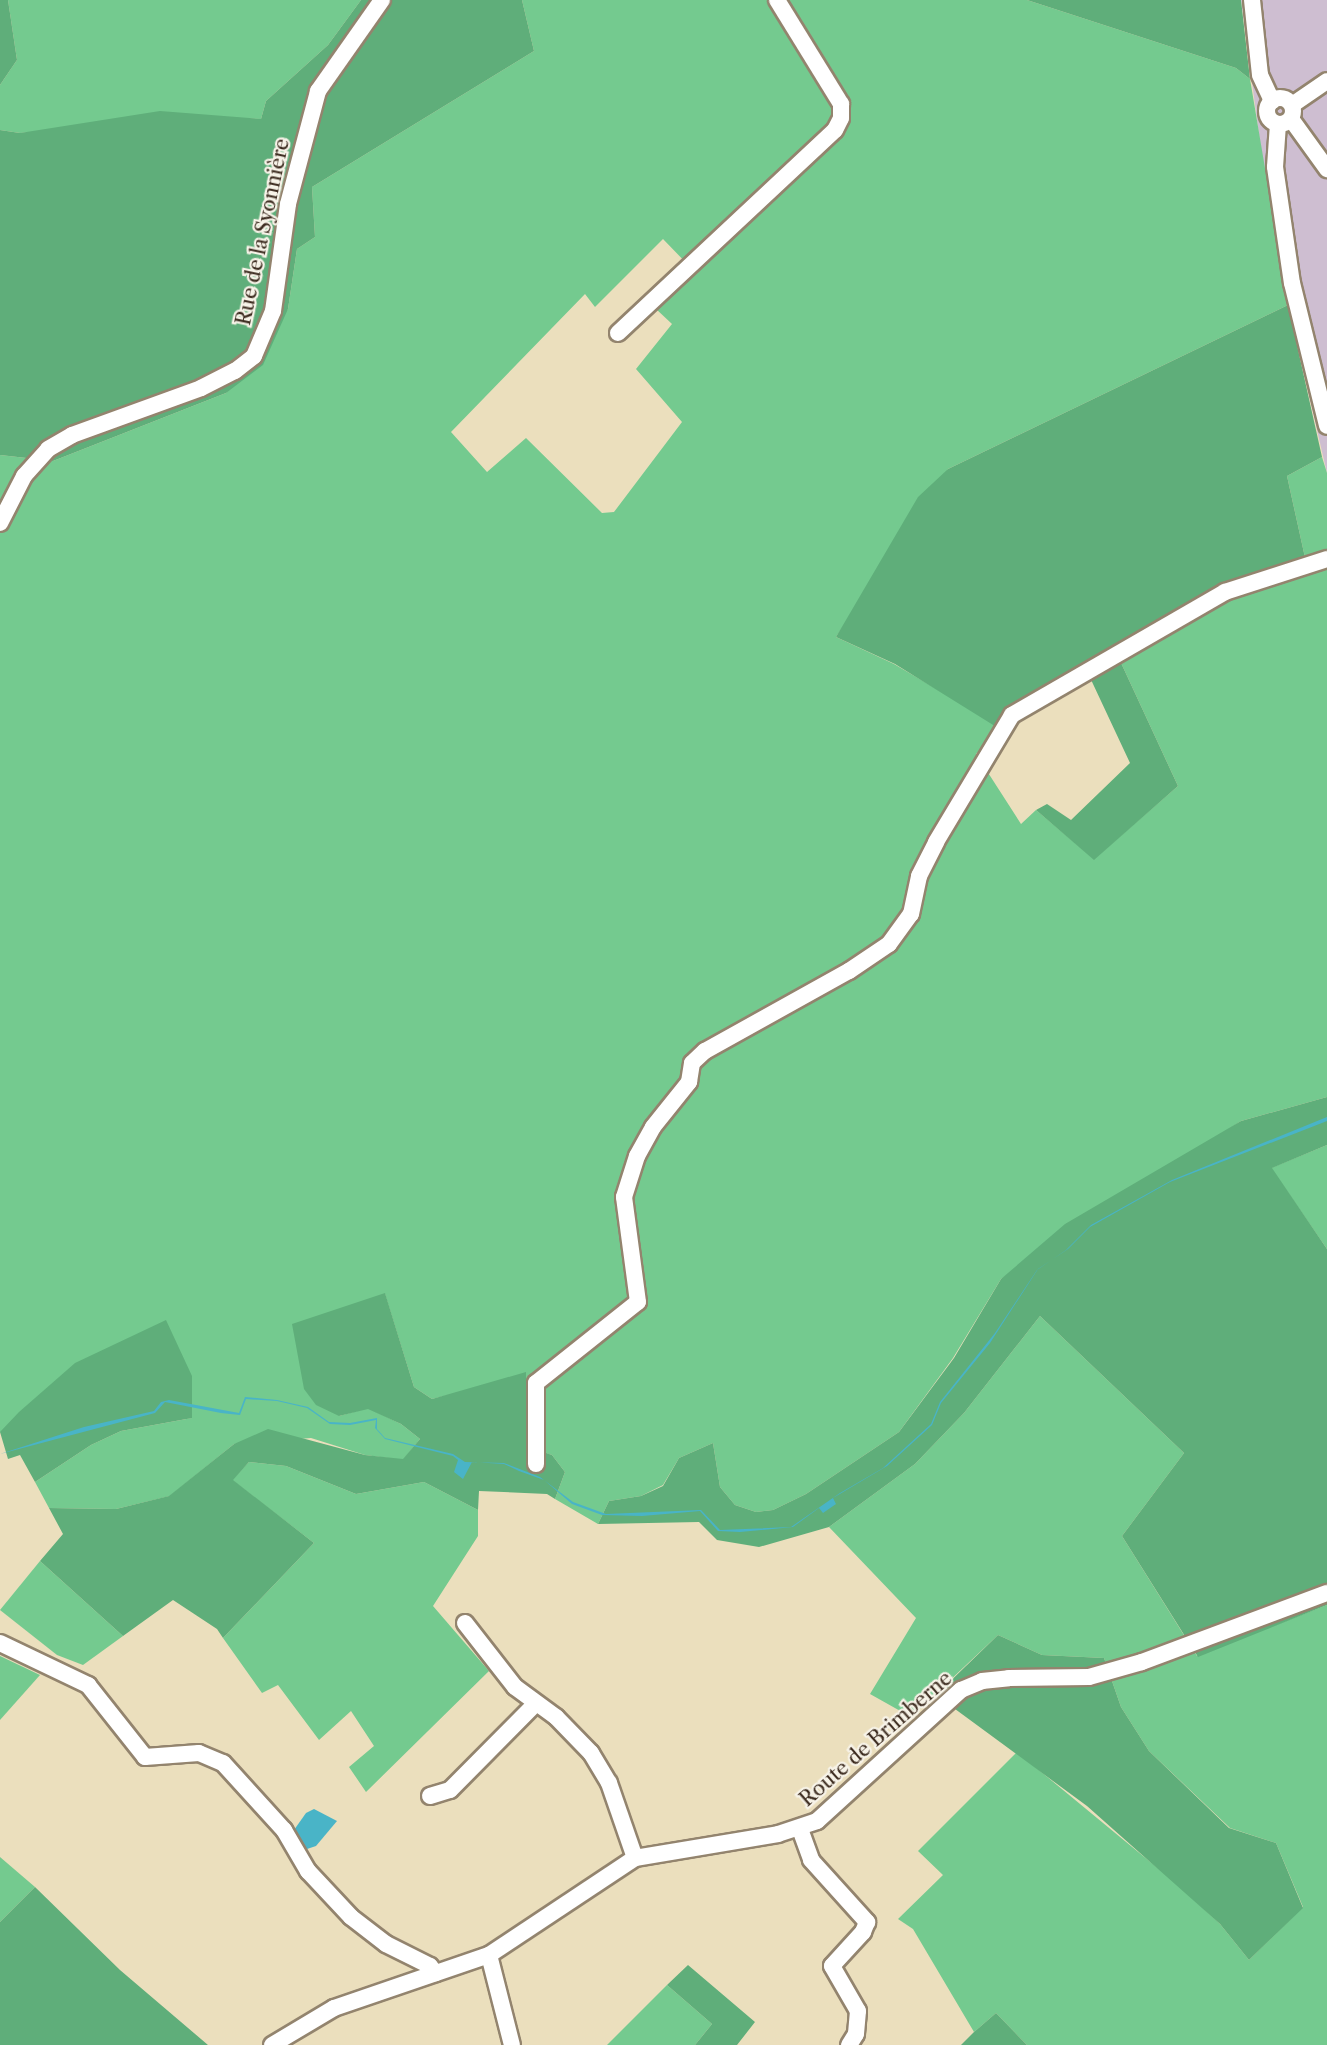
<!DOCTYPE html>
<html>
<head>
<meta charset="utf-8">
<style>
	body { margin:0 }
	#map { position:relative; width:1327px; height:2045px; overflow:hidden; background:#ebdfbd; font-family:"Libre Caslon Text",serif }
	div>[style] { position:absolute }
	.industrial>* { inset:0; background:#cebed1 }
	.green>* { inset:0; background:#74ca8f }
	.forest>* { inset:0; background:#5fae7a }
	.water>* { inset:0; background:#49b4c7 }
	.roads { filter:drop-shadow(2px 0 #93846e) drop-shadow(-2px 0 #93846e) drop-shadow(0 2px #93846e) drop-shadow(0 -2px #93846e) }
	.minor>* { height:16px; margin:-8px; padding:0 8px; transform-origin:8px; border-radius:8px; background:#fff }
	.minor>.ring { margin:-8px; padding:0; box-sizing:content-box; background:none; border:16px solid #fff; border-radius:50% }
	span { translate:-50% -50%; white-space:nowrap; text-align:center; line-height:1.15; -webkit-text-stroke:4.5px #f7f3e8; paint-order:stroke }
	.street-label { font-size:20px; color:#3b2a1e }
</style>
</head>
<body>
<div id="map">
	<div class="industrial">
		<div style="clip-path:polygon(1241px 0,1327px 0,1327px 473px,1288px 305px,1262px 157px)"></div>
	</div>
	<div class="green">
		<div style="clip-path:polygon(8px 0,361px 0,328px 45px,266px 101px,261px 119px,225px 118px,20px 133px,0 130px,0 85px,17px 60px)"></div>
		<div style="clip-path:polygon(evenodd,522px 0,1027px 0,1236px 68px,1250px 79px,1288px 305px,948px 469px,836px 637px,894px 664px,996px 724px,998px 728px,976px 754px,1021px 824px,1036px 810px,1094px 859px,1178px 786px,1116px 652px,1306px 562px,1287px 476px,1322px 457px,1327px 473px,1327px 1097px,1241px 1121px,1001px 1279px,953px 1358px,899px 1432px,806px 1494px,773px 1510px,756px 1512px,735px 1505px,720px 1487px,713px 1443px,679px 1458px,663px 1485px,641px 1496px,609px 1501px,598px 1524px,555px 1499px,565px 1472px,552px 1455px,526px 1447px,469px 1390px,432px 1399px,414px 1387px,385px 1294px,339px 1416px,368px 1408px,401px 1424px,420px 1439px,403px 1460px,365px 1455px,311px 1438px,234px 1444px,170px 1496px,116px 1509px,49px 1508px,35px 1482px,91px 1445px,121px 1431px,192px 1418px,0 1432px,0 455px,53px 461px,226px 393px,288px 309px,297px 249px,315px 237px,312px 187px,534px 51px,522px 0,663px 239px,693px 270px,655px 308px,672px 324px,636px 369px,682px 422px,614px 512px,602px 513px,526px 438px,487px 472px,451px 432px,585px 294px,595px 307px,663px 239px)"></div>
		<div style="clip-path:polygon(1327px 1145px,1327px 1249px,1271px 1168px)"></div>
		<div style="clip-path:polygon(1040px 1316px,1184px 1453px,1122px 1536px,1197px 1656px,1327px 1605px,1327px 2045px,1027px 2045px,996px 2013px,974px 2032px,913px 1929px,898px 1919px,943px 1875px,918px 1851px,1017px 1752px,1177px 1884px,1220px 1924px,1249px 1960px,1303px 1907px,1276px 1843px,1230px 1828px,1149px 1751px,1121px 1707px,1104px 1658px,1042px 1655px,998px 1635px,911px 1717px,870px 1694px,916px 1618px,829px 1527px,915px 1464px,964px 1413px)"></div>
		<div style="clip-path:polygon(249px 1462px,286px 1466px,356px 1494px,424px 1482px,478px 1510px,478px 1536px,433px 1606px,489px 1671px,366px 1792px,349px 1767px,374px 1746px,351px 1711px,319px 1740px,278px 1685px,262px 1693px,223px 1638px,314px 1543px,232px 1480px)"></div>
		<div style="clip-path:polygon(40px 1561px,123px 1636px,83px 1665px,57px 1655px,0 1610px)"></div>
		<div style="clip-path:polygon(0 1656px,40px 1675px,0 1720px)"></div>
		<div style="clip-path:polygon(0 1857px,35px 1887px,0 1922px)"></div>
		<div style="clip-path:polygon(667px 1985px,712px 2024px,695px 2045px,607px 2045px)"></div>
	</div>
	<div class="forest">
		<div style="clip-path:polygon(0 0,8px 0,17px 60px,0 85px)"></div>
		<div style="clip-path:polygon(361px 0,522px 0,534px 51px,312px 187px,315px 237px,297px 249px,288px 309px,263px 365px,226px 393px,53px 461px,0 455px,0 130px,20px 133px,160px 111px,261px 119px,266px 101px,328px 45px)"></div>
		<div style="clip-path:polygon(1027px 0,1241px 0,1250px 79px,1236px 68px)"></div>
		<div style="clip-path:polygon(1288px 305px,1322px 457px,1287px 476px,1306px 562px,1116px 652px,1178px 786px,1094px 860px,1036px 810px,1047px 804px,1071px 820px,1130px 763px,1086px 669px,998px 728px,895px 664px,836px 637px,918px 497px,948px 469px)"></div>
		<div style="clip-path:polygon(1327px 1097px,1327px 1145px,1272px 1168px,1327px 1249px,1327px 1605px,1198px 1657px,1122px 1536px,1184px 1453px,1040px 1316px,964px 1413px,915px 1464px,829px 1527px,759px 1547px,717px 1540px,699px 1522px,598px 1524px,609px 1501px,641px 1496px,663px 1486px,679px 1458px,713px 1443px,720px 1487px,735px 1505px,756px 1512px,773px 1510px,806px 1494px,899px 1432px,954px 1358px,1001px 1279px,1065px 1224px,1241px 1121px)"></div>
		<div style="clip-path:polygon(385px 1293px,414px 1387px,432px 1399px,526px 1372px,526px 1446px,552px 1455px,565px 1472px,555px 1499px,547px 1494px,479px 1491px,478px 1510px,424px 1482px,356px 1494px,286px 1466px,249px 1462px,233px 1480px,314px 1543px,223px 1638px,217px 1629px,173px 1600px,123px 1636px,40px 1561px,63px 1534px,49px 1508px,116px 1509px,169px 1496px,234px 1444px,268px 1429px,365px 1455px,403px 1459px,420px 1439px,401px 1424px,368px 1409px,339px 1416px,316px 1405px,304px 1389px,292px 1324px)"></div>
		<div style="clip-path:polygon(166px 1320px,192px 1376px,192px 1418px,121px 1431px,91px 1445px,35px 1482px,20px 1455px,8px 1459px,0 1432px,19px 1412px,75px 1363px)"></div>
		<div style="clip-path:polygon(998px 1635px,1042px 1655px,1104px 1658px,1121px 1707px,1149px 1751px,1229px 1828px,1276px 1843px,1303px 1908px,1249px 1960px,1220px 1924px,1087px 1806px,936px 1695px)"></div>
		<div style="clip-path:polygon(35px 1887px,120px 1970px,208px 2045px,0 2045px,0 1922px)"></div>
		<div style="clip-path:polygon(688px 1965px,755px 2022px,737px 2045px,695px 2045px,712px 2024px,667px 1985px)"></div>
		<div style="clip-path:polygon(996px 2013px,1027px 2045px,961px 2045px,974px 2032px)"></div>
	</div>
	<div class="water">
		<div style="clip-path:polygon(1327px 1117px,1327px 1121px,1170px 1182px,1090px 1227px,1068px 1249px,1038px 1269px,990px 1343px,941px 1403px,932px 1425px,887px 1466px,833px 1498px,836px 1504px,823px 1513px,819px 1508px,793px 1527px,740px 1532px,718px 1531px,700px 1511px,642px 1516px,602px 1515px,572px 1504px,544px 1480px,519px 1471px,504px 1464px,472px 1462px,463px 1479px,454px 1472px,458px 1460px,453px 1456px,385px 1439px,375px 1428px,376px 1420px,350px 1425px,330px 1424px,307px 1408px,277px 1401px,246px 1399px,240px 1415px,221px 1413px,165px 1402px,155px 1413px,0 1454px,84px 1427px,154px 1411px,161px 1402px,169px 1400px,239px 1413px,245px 1397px,277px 1400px,308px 1407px,329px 1422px,350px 1423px,377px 1418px,377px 1429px,385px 1438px,453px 1454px,465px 1462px,504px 1463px,540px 1477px,573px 1502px,606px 1514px,701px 1510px,720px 1530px,791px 1527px,840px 1493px,883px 1468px,931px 1424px,940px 1402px,995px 1333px,1037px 1270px,1066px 1250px,1091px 1225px,1172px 1180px)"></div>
		<div style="clip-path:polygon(314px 1809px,337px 1821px,316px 1846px,304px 1850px,293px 1836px,294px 1830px,306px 1813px)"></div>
	</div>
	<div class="roads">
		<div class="minor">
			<div style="left:1252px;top:0;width:75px;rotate:83.9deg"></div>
			<div style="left:1260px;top:75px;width:29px;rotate:65deg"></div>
			<div class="ring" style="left:1267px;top:98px;width:10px;height:10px"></div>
			<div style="left:1292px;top:105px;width:42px;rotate:-34.4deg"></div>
			<div style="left:1291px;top:119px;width:62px;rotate:54.2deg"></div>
			<div style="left:1278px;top:124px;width:43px;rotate:94deg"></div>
			<div style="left:1275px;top:167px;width:117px;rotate:81.7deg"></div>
			<div style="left:1292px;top:283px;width:147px;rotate:76.2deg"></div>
			<div style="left:618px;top:333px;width:297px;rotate:-43.1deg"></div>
			<div style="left:835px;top:130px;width:13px;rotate:-63deg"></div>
			<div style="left:841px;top:118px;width:14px;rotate:-90deg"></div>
			<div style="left:841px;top:104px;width:122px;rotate:-121.6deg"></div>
			<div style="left:0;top:523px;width:53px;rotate:-62.9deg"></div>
			<div style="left:24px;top:476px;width:36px;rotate:-48deg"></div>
			<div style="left:48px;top:449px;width:28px;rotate:-30deg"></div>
			<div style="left:72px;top:435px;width:137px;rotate:-20deg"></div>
			<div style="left:201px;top:388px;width:38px;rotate:-27deg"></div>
			<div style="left:235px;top:371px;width:24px;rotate:-38deg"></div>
			<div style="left:254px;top:356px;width:49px;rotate:-67.1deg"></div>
			<div style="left:273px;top:311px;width:108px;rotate:-82deg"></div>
			<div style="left:288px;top:204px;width:117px;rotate:-75.1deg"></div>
			<div style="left:318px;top:91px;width:111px;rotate:-54.9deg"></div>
			<div style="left:536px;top:1464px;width:81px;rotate:-90deg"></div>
			<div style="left:536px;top:1383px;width:130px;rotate:-38.5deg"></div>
			<div style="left:638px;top:1302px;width:106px;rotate:-97.6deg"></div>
			<div style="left:624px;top:1197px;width:43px;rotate:-72.4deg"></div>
			<div style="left:637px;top:1156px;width:33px;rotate:-61deg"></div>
			<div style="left:653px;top:1127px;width:58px;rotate:-51.3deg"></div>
			<div style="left:689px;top:1082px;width:19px;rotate:-81deg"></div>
			<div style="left:692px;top:1063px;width:18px;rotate:-43deg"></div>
			<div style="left:705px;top:1051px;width:165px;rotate:-29.1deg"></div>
			<div style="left:849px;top:971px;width:48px;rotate:-34deg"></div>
			<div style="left:889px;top:944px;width:37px;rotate:-54deg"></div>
			<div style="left:911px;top:914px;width:39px;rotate:-78deg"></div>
			<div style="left:919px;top:876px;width:38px;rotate:-63deg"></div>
			<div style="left:936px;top:842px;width:148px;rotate:-59.1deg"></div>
			<div style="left:1012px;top:715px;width:246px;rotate:-30deg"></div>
			<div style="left:1225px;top:592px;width:107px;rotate:-17.9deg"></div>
			<div style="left:465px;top:1623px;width:81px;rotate:52deg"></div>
			<div style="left:515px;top:1687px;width:51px;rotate:36.2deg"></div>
			<div style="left:556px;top:1717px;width:50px;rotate:45.8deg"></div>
			<div style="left:591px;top:1753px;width:35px;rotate:59deg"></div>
			<div style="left:609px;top:1783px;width:79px;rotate:70.9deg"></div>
			<div style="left:0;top:1643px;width:98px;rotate:25.5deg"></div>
			<div style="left:88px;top:1685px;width:92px;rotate:51.6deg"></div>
			<div style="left:145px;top:1757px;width:54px;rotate:-4.2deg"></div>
			<div style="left:199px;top:1753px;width:26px;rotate:23deg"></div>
			<div style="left:223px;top:1763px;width:91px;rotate:47.7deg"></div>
			<div style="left:284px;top:1830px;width:48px;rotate:59.7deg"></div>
			<div style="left:308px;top:1871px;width:63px;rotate:46.9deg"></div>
			<div style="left:351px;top:1917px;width:44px;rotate:37.6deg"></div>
			<div style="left:386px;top:1944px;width:49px;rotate:26.6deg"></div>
			<div style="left:430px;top:1966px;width:9px;rotate:54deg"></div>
			<div style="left:430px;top:1796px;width:21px;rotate:-17deg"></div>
			<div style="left:450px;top:1790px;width:122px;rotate:-45.3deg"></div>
			<div style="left:800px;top:1829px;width:33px;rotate:70deg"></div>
			<div style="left:811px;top:1860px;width:84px;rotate:47.9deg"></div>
			<div style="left:867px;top:1922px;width:11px;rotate:112deg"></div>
			<div style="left:863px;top:1932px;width:46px;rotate:132.4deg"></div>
			<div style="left:832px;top:1966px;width:52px;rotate:60deg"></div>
			<div style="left:858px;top:2011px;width:23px;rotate:95deg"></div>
			<div style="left:856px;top:2034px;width:13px;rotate:122deg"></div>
			<div style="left:489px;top:1955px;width:93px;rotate:75.7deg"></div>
			<div style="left:272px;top:2045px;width:72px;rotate:-30.8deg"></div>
			<div style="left:334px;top:2008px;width:164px;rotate:-18.9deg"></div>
			<div style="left:489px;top:1955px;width:175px;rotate:-33.6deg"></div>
			<div style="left:635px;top:1858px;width:145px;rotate:-9.5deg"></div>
			<div style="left:778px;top:1834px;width:41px;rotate:-18.4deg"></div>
			<div style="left:817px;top:1821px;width:195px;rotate:-42.3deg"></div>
			<div style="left:961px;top:1690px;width:23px;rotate:-23deg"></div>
			<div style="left:982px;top:1681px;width:27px;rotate:-6deg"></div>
			<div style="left:1009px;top:1678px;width:80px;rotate:-0.7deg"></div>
			<div style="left:1089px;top:1677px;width:55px;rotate:-15.8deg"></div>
			<div style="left:1142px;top:1662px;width:197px;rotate:-20.5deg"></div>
		</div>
	</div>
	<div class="street-label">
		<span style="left:263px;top:232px;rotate:-78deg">Rue de la Syonnière</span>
		<span style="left:876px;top:1739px;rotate:-41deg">Route de Brimberne</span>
	</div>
</div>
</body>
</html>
